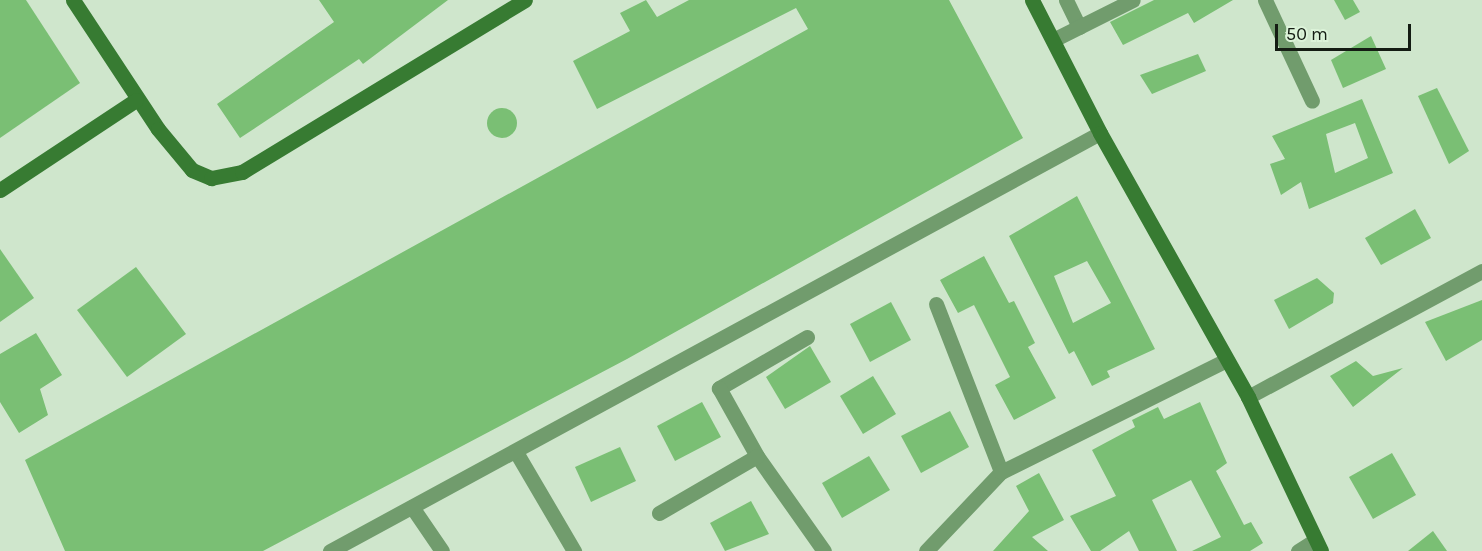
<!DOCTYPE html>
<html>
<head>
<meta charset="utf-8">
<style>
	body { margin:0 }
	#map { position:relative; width:1482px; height:551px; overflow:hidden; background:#cfe6cc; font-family:Karla,sans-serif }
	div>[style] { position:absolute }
	.building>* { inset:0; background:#7abf74 }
	.round { border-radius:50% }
	.street>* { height:15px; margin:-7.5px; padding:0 7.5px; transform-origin:7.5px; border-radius:7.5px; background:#719c6d }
	.secondary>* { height:15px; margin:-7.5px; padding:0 7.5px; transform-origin:7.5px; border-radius:7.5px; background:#377b32 }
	span { translate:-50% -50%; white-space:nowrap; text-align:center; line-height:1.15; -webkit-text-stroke:6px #dcf3d9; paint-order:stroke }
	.scale { position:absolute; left:1275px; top:24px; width:136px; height:27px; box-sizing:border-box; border:3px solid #141c13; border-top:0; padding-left:8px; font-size:18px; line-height:21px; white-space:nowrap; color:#141c13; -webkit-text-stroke:4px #dcf3d9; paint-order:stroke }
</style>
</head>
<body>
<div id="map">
	<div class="building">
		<div style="clip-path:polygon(0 0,26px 0,80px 83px,0 138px)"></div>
		<div style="clip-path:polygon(319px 0,448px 0,363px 64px,359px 59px,240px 138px,217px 104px,334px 22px)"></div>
		<div style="clip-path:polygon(646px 0,657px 17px,689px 0,949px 0,1023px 138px,627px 359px,263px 551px,65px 551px,25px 460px,808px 29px,796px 8px,597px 109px,573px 61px,630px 31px,620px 13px)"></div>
		<div style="clip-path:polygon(1154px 0,1233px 0,1194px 23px,1188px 13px,1123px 45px,1110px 22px)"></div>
		<div style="clip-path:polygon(1334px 0,1353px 0,1360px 12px,1345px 20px)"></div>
		<div style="clip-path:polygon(1371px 36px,1386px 69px,1343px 88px,1331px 60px)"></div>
		<div style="clip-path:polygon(1198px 54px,1206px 71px,1152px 94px,1140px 75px)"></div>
		<div style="clip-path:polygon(1437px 88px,1469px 151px,1449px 164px,1418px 96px)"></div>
		<div style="clip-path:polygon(evenodd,1362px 99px,1393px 173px,1309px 209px,1301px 182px,1281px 195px,1270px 164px,1285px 159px,1272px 136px,1362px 99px,1355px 123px,1368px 158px,1335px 173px,1326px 134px,1355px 123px)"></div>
		<div class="round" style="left:487px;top:108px;width:30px;height:30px"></div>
		<div style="clip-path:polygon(evenodd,1077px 196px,1155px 349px,1107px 371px,1110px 377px,1092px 386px,1074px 351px,1069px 354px,1009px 236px,1077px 196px,1087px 261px,1111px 303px,1073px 323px,1054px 276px,1087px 261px)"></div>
		<div style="clip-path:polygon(1415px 209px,1431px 238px,1381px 265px,1365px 238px)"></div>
		<div style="clip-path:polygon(0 249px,34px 298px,0 322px)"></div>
		<div style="clip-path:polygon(984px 256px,1009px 303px,1014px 301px,1035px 343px,1028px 347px,1056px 398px,1014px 420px,995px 385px,1010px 377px,974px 305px,958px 313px,940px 280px)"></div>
		<div style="clip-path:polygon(136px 267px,186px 334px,127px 377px,77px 310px)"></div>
		<div style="clip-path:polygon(1317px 278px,1334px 293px,1333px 303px,1289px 329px,1274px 300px)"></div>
		<div style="clip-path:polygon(1482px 300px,1482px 340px,1446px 361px,1425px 322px)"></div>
		<div style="clip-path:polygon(891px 302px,911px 340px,870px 362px,850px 324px)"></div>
		<div style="clip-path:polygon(36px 333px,62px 375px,40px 389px,48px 415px,19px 433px,0 402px,0 354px)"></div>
		<div style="clip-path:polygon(810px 346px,831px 382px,785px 409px,766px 377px)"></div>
		<div style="clip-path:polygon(1356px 361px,1373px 376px,1403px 368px,1353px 407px,1330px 376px)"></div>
		<div style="clip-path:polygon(873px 376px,896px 414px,863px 434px,840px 396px)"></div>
		<div style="clip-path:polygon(702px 402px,721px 437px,675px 461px,657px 426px)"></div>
		<div style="clip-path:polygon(1200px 402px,1227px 463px,1216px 471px,1244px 525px,1251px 522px,1263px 543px,1250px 551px,1192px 551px,1221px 537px,1191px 480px,1152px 500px,1177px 551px,1139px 551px,1129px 531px,1100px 551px,1091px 551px,1070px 516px,1116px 496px,1092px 450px,1135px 427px,1132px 420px,1158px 407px,1164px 419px)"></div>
		<div style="clip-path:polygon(950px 411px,969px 447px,921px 473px,901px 436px)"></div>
		<div style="clip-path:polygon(620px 447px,636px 481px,591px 502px,575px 467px)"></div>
		<div style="clip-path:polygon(1392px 453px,1416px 495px,1373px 519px,1349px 477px)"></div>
		<div style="clip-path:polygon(869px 456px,890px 490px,842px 518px,822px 483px)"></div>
		<div style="clip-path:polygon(1039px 473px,1064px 520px,1032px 537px,1048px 551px,993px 551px,1029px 511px,1016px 486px)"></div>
		<div style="clip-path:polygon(751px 501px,769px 534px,725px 551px,710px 523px)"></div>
		<div style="clip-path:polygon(1433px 531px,1447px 551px,1408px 551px)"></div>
	</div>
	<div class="street">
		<div style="left:1066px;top:0;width:30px;rotate:64deg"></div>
		<div style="left:1265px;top:0;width:111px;rotate:65deg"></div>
		<div style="left:1053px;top:40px;width:89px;rotate:-26.6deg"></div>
		<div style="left:936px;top:304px;width:180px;rotate:68.8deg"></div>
		<div style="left:807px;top:337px;width:102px;rotate:149.9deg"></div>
		<div style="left:719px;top:388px;width:78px;rotate:60.8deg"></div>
		<div style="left:757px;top:456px;width:116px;rotate:54.8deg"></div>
		<div style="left:1248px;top:397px;width:266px;rotate:-28.3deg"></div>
		<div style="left:516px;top:452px;width:115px;rotate:59.6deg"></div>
		<div style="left:412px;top:507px;width:53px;rotate:55.7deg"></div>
		<div style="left:659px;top:513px;width:113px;rotate:-30.2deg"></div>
		<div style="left:330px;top:551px;width:876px;rotate:-28.5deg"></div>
		<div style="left:926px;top:551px;width:109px;rotate:-46.5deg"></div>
		<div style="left:1001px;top:472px;width:250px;rotate:-26.4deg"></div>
		<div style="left:1298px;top:551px;width:19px;rotate:-32deg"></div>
	</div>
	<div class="secondary">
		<div style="left:73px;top:0;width:154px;rotate:56.6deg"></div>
		<div style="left:158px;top:129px;width:53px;rotate:50.3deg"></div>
		<div style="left:192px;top:170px;width:21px;rotate:23deg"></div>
		<div style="left:211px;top:178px;width:32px;rotate:-11deg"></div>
		<div style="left:242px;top:172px;width:331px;rotate:-31.3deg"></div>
		<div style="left:1032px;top:0;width:149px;rotate:62.9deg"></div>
		<div style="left:1100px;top:133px;width:303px;rotate:60.7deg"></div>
		<div style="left:1248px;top:397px;width:170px;rotate:64.6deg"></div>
		<div style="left:0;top:190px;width:163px;rotate:-33.5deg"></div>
	</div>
	<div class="scale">50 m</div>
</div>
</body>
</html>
